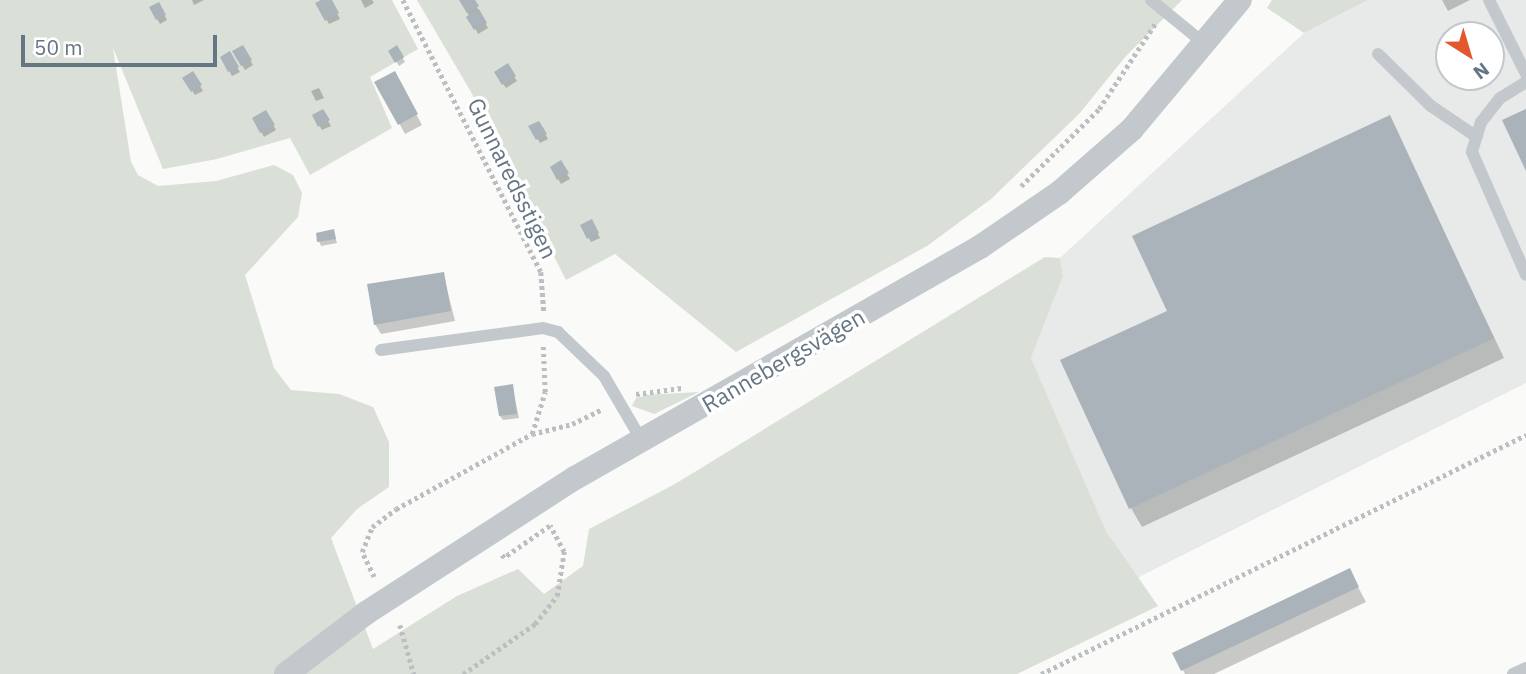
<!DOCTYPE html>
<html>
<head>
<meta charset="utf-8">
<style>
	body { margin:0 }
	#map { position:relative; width:1526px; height:674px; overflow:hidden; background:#fafaf8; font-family:"IBM Plex Sans",sans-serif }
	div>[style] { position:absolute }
	.built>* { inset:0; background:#e8e9e9 }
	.green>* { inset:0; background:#dadfd7 }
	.shadow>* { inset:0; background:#0003 }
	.building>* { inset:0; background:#aab3b9 }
	.path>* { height:4.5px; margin-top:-2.25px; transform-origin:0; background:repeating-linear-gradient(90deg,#bbbfc2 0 3.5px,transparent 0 7px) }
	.service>* { height:12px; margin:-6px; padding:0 6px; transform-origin:6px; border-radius:6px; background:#c3c8cc }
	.minor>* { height:24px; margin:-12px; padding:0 12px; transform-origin:12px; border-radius:12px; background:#c3c8cc }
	span { translate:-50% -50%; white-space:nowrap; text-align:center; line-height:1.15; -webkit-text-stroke:7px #fff; paint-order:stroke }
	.street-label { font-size:23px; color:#657683 }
	.north { position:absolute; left:1435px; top:21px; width:70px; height:70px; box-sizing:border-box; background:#fff; border:2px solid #c1c8cd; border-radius:50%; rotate:143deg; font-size:19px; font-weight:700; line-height:28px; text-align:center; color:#657683 }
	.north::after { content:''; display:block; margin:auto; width:24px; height:32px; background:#e4572e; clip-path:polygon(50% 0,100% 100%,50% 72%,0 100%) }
	.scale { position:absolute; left:21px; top:35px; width:196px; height:32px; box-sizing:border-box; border:4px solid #657683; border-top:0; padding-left:9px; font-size:21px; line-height:24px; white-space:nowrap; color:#657683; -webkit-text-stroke:5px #fff; paint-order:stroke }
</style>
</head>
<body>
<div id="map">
	<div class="built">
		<div style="clip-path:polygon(evenodd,1368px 0,1526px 0,1526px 383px,1137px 578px,1106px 531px,1031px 358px,1063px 276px,1060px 258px,1304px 33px,1368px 0,1449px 35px,1491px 35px,1491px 77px,1449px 77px,1449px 35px)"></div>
	</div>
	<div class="green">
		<div style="clip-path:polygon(0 0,392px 0,418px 49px,370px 77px,392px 128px,310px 175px,290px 138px,217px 159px,163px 169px,113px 48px,131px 162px,138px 175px,158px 186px,216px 181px,274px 165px,293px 175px,302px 193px,298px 217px,245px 275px,274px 368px,291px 390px,339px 394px,373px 407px,389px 442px,389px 487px,357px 509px,331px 538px,373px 649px,457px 596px,518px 569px,544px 594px,583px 566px,589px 529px,675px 484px,1045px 257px,1060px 258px,1063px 276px,1031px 358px,1106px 531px,1158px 606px,1017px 674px,0 674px)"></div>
		<div style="clip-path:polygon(417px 0,1182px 0,1126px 56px,1079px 114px,991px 199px,927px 246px,736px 352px,615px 254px,566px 280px,471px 92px)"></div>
		<div style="clip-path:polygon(1272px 0,1368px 0,1304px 33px,1267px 8px)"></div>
		<div style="clip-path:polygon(699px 392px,654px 414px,632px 406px,636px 398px,648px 395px)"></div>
	</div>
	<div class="shadow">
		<div style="clip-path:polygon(192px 0,204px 0,194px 5px)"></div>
		<div style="clip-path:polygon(330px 0,340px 19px,329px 24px,318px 4px)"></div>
		<div style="clip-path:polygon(361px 0,372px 0,374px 3px,365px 8px)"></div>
		<div style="clip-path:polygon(461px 0,473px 0,488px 28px,478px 34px)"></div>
		<div style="clip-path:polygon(1442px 0,1470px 0,1448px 11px)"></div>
		<div style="clip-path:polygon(158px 4px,167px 20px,160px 24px,151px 8px)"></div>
		<div style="clip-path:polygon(243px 47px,253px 65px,245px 70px,234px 52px)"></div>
		<div style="clip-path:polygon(397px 47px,405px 62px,399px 66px,390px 51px)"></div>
		<div style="clip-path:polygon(229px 54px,240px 72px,232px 76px,222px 58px)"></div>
		<div style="clip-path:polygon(507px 66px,517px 81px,506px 88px,496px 73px)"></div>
		<div style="clip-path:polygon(394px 73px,422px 125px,405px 134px,377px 82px)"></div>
		<div style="clip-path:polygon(193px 74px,203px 91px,195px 95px,185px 79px)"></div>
		<div style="clip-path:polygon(319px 88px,324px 98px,316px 101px,311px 91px)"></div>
		<div style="clip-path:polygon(322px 111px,331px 126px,322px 130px,314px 116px)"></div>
		<div style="clip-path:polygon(266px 113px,276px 130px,264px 137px,254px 119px)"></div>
		<div style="clip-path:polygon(1389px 117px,1504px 358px,1142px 527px,1131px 508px,1169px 311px)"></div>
		<div style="clip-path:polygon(539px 123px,548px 139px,540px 143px,531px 127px)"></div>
		<div style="clip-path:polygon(560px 162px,570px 179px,561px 184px,552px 167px)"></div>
		<div style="clip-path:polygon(591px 221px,600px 238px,591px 242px,582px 225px)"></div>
		<div style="clip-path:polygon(333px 231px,337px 243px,321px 246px,319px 241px)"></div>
		<div style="clip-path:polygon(443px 273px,455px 321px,381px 334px,375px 324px)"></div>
		<div style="clip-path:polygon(512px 386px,519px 418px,503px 420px,500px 416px)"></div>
		<div style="clip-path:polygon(1357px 585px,1366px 602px,1214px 674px,1185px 674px,1174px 653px)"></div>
	</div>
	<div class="building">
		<div style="clip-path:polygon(321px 0,332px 0,339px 13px,325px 21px,315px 3px)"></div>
		<div style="clip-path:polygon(459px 0,475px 0,479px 6px,467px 13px)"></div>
		<div style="clip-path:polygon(159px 2px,166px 15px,156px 20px,149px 7px)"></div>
		<div style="clip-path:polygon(479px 9px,487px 23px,474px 30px,466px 17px)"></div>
		<div style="clip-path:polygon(243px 45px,252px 60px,241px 66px,232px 51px)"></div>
		<div style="clip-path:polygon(397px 45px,404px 57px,395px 63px,388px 51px)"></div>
		<div style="clip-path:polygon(230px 51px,239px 67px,228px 72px,220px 57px)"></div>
		<div style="clip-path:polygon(508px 63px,516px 76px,502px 85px,494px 72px)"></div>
		<div style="clip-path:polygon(193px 71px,202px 85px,191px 92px,182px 78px)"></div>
		<div style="clip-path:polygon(395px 71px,418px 114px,398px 125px,374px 82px)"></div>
		<div style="clip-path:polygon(323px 109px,330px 120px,318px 127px,312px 115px)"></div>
		<div style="clip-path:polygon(1526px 109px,1526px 171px,1502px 120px)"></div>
		<div style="clip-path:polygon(266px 110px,275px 125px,260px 133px,252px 118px)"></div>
		<div style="clip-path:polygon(1390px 115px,1494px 338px,1129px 509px,1060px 360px,1167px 311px,1132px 236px)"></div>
		<div style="clip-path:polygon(539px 121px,547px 134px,536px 140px,528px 126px)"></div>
		<div style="clip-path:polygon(561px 160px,569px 173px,557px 180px,550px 167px)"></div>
		<div style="clip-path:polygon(592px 219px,599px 233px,587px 239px,580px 225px)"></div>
		<div style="clip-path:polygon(334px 229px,336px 239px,317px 242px,316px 233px)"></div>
		<div style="clip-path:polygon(444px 272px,451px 311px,374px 325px,367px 284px)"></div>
		<div style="clip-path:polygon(513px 384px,517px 414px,499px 416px,494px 387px)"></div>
		<div style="clip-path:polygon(1350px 568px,1359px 587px,1181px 671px,1172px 653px)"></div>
	</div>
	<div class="path">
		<div style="left:403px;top:0;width:305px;rotate:63.1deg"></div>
		<div style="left:541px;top:272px;width:40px;rotate:85.7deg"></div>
		<div style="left:1021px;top:186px;width:110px;rotate:-44.6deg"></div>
		<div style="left:1099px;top:109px;width:102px;rotate:-56.6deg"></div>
		<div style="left:636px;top:394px;width:46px;rotate:-7.4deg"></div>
		<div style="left:532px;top:434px;width:41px;rotate:-14deg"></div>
		<div style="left:572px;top:424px;width:34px;rotate:-26deg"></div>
		<div style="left:374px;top:577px;width:28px;rotate:-116deg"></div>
		<div style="left:362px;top:552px;width:27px;rotate:-68deg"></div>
		<div style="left:372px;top:527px;width:30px;rotate:-37deg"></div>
		<div style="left:396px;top:509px;width:155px;rotate:-28.9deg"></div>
		<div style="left:532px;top:434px;width:44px;rotate:-72.8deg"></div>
		<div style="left:545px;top:392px;width:46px;rotate:-92.5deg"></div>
		<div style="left:400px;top:625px;width:51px;rotate:74.1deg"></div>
		<div style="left:463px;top:674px;width:88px;rotate:-34.8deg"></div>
		<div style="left:535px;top:624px;width:36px;rotate:-52deg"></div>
		<div style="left:557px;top:596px;width:45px;rotate:-81deg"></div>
		<div style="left:564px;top:552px;width:30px;rotate:-118deg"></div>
		<div style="left:550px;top:526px;width:56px;rotate:145.2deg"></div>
		<div style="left:504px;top:558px;width:4px;rotate:-124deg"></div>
		<div style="left:1041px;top:674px;width:541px;rotate:-26.23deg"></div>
	</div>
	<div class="service">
		<div style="left:1151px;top:0;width:71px;rotate:39.3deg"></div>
		<div style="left:1489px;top:0;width:83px;rotate:63.4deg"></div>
		<div style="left:1378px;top:54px;width:74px;rotate:44.5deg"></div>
		<div style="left:1431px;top:106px;width:55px;rotate:34deg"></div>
		<div style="left:1526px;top:82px;width:31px;rotate:148deg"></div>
		<div style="left:1500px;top:98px;width:31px;rotate:128deg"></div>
		<div style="left:1481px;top:122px;width:31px;rotate:107deg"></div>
		<div style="left:1472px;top:152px;width:134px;rotate:66.3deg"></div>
		<div style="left:381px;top:350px;width:163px;rotate:-7.7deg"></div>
		<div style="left:543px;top:328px;width:16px;rotate:15deg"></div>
		<div style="left:558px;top:332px;width:64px;rotate:43.7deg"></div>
		<div style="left:604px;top:376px;width:75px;rotate:59.7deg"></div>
		<div style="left:1513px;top:674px;width:14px;rotate:-25deg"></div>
	</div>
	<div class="minor">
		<div style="left:286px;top:674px;width:101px;rotate:-37.3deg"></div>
		<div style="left:366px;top:613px;width:249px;rotate:-32.9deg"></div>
		<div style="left:575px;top:478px;width:466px;rotate:-29.7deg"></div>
		<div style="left:980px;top:247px;width:96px;rotate:-34.4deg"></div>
		<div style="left:1059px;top:193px;width:97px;rotate:-41.2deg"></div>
		<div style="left:1132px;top:129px;width:168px;rotate:-50.1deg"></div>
	</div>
	<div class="street-label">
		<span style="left:513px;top:178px;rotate:64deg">Gunnaredsstigen</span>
		<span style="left:783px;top:360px;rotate:-30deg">Rannebergsvägen</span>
	</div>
	<div class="north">N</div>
	<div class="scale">50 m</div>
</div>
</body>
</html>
